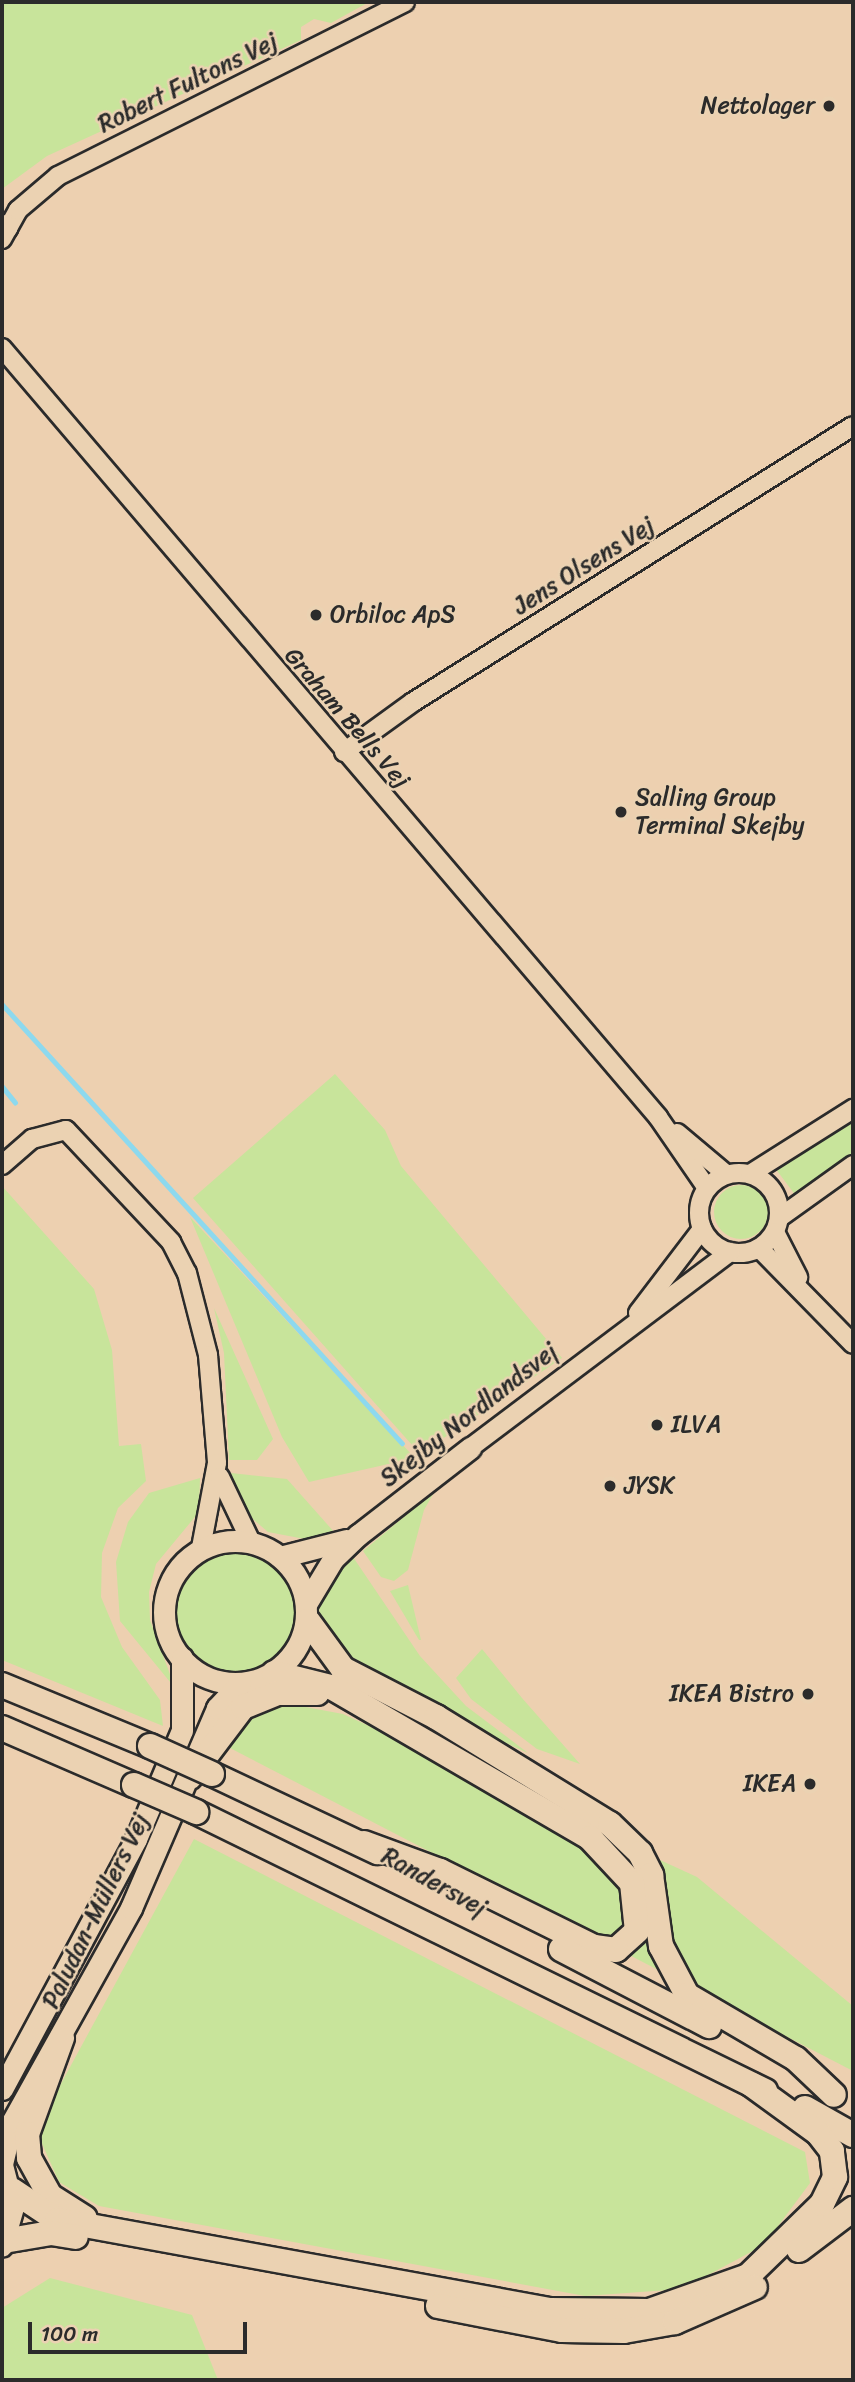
<!DOCTYPE html>
<html>
<head>
<meta charset="utf-8">
<style>
	body { margin:0 }
	#map { position:relative; width:855px; height:2382px; overflow:hidden; background:#edd0b0; font-family:Sriracha,sans-serif }
	div>[style] { position:absolute }
	.green>* { inset:0; background:#c8e49b }
	.round { border-radius:50% }
	.stream>* { height:4.5px; margin:-2.25px; padding:0 2.25px; transform-origin:2.25px; border-radius:2.25px; background:#8dd9ee }
	.roads { filter:drop-shadow(2px 0 #2b2b2b) drop-shadow(-2px 0 #2b2b2b) drop-shadow(0 2px #2b2b2b) drop-shadow(0 -2px #2b2b2b) }
	.minor>* { height:18px; margin:-9px; padding:0 9px; transform-origin:9px; border-radius:9px; background:#ebd2b2 }
	.minor>.ring { margin:-9px; padding:0; box-sizing:content-box; background:none; border:18px solid #ebd2b2; border-radius:50% }
	.tertiary>* { height:21px; margin:-10.5px; padding:0 10.5px; transform-origin:10.5px; border-radius:10.5px; background:#ebd2b2 }
	.tertiary>.ring { margin:-10.5px; padding:0; box-sizing:content-box; background:none; border:21px solid #ebd2b2; border-radius:50% }
	.secondary>* { height:24px; margin:-12px; padding:0 12px; transform-origin:12px; border-radius:12px; background:#ebd2b2 }
	.bridges { filter:drop-shadow(2px 0 #2b2b2b) drop-shadow(-2px 0 #2b2b2b) drop-shadow(0 2px #2b2b2b) drop-shadow(0 -2px #2b2b2b) }
	.secondary-bridge>* { height:24px; margin:-12px; padding:0 12px; transform-origin:12px; border-radius:12px; background:#ebd2b2 }
	.dots>* { width:19px; height:19px; translate:-50% -50%; box-sizing:border-box; border:4px solid #ebd2b2; border-radius:50% }
	span { translate:-50% -50%; white-space:nowrap; text-align:center; line-height:1.15; -webkit-text-stroke:5px #ebd2b2; paint-order:stroke }
	.street-label { font-size:24px; color:#2b2b2b }
	.poi-label { font-size:24px; color:#2b2b2b }
	.right { translate:-100% -50%; text-align:right }
	.left { translate:0 -50%; text-align:left }
	.frame { position:absolute; inset:0; border:4px solid #2b2b2b; pointer-events:none }
	.scale { position:absolute; left:28px; top:2322px; width:219px; height:32px; box-sizing:border-box; border:4px solid #2b2b2b; border-top:0; padding-left:9px; font-size:21px; line-height:24px; white-space:nowrap; color:#2b2b2b; -webkit-text-stroke:5px #ebd2b2; paint-order:stroke }
</style>
</head>
<body>
<div id="map">
	<div class="green">
		<div style="clip-path:polygon(2px 2px,369px 2px,331px 23px,314px 19px,301px 27px,301px 40px,47px 156px,2px 189px)"></div>
		<div style="clip-path:polygon(335px 1074px,385px 1130px,401px 1166px,562px 1358px,420px 1454px,193px 1198px)"></div>
		<div style="clip-path:polygon(853px 1117px,853px 1160px,796px 1196px,775px 1168px)"></div>
		<div class="round" style="left:714px;top:1185px;width:54px;height:54px"></div>
		<div style="clip-path:polygon(2px 1186px,94px 1289px,112px 1350px,119px 1446px,141px 1444px,146px 1481px,118px 1508px,102px 1553px,101px 1597px,122px 1647px,160px 1700px,163px 1726px,2px 1660px)"></div>
		<div style="clip-path:polygon(190px 1217px,349px 1388px,415px 1458px,309px 1482px,282px 1437px)"></div>
		<div style="clip-path:polygon(214px 1308px,273px 1439px,257px 1460px,229px 1460px,224px 1353px)"></div>
		<div style="clip-path:polygon(231px 1473px,287px 1479px,335px 1533px,315px 1541px,268px 1532px,240px 1508px)"></div>
		<div style="clip-path:polygon(200px 1478px,199px 1512px,156px 1564px,149px 1592px,150px 1620px,175px 1688px,120px 1621px,116px 1562px,128px 1522px,149px 1493px)"></div>
		<div style="clip-path:polygon(435px 1491px,424px 1510px,408px 1570px,394px 1581px,381px 1577px,363px 1551px)"></div>
		<div class="round" style="left:175px;top:1552px;width:122px;height:122px"></div>
		<div style="clip-path:polygon(353px 1557px,420px 1656px,466px 1706px,528px 1753px,459px 1722px,339px 1649px,320px 1625px,319px 1602px,335px 1569px)"></div>
		<div style="clip-path:polygon(408px 1585px,421px 1640px,419px 1640px,390px 1591px)"></div>
		<div style="clip-path:polygon(482px 1649px,522px 1698px,580px 1764px,537px 1749px,471px 1699px,456px 1678px)"></div>
		<div style="clip-path:polygon(284px 1703px,343px 1714px,697px 1877px,853px 2006px,853px 2071px,230px 1748px,257px 1709px)"></div>
		<div style="clip-path:polygon(194px 1839px,805px 2152px,810px 2183px,764px 2245px,682px 2289px,585px 2296px,99px 2206px,59px 2182px,40px 2139px,57px 2091px)"></div>
		<div style="clip-path:polygon(50px 2278px,192px 2315px,218px 2380px,2px 2380px,2px 2308px)"></div>
	</div>
	<div class="stream">
		<div style="left:2px;top:1004px;width:594px;rotate:47.66deg"></div>
		<div style="left:2px;top:1086px;width:21px;rotate:51deg"></div>
	</div>
	<div class="roads">
		<div class="minor">
			<div style="left:2px;top:239px;width:33px;rotate:-61deg"></div>
			<div style="left:18px;top:210px;width:52px;rotate:-40.4deg"></div>
			<div style="left:58px;top:176px;width:388px;rotate:-26.6deg"></div>
			<div style="left:2px;top:348px;width:1011px;rotate:49.53deg"></div>
			<div style="left:658px;top:1117px;width:86px;rotate:55.4deg"></div>
			<div style="left:344px;top:752px;width:85px;rotate:-35.9deg"></div>
			<div style="left:413px;top:702px;width:519px;rotate:-32.1deg"></div>
			<div style="left:677px;top:1133px;width:64px;rotate:39.9deg"></div>
			<div style="left:2px;top:1165px;width:40px;rotate:-41deg"></div>
			<div style="left:32px;top:1139px;width:35px;rotate:-15deg"></div>
			<div style="left:66px;top:1130px;width:154px;rotate:46.8deg"></div>
			<div style="left:171px;top:1242px;width:35px;rotate:63deg"></div>
			<div style="left:187px;top:1273px;width:85px;rotate:75.6deg"></div>
			<div style="left:208px;top:1355px;width:108px;rotate:85.2deg"></div>
			<div style="left:217px;top:1463px;width:86px;rotate:100.7deg"></div>
			<div class="ring" style="left:699px;top:1173px;width:62px;height:62px"></div>
			<div style="left:750px;top:1174px;width:122px;rotate:-32.3deg"></div>
			<div style="left:779px;top:1218px;width:91px;rotate:-35.6deg"></div>
			<div style="left:775px;top:1232px;width:51px;rotate:62.9deg"></div>
			<div style="left:759px;top:1248px;width:134px;rotate:45.6deg"></div>
			<div style="left:638px;top:1313px;width:106px;rotate:-52.7deg"></div>
			<div style="left:470px;top:1448px;width:326px;rotate:-37deg"></div>
			<div style="left:220px;top:1477px;width:74px;rotate:64.5deg"></div>
		</div>
		<div class="tertiary">
			<div style="left:2px;top:225px;width:5px;rotate:22deg"></div>
			<div class="ring" style="left:164px;top:1541px;width:121px;height:121px"></div>
			<div style="left:280px;top:1557px;width:68px;rotate:-14.4deg"></div>
			<div style="left:306px;top:1604px;width:52px;rotate:-59deg"></div>
			<div style="left:333px;top:1559px;width:35px;rotate:-44deg"></div>
			<div style="left:358px;top:1535px;width:142px;rotate:-37.8deg"></div>
			<div style="left:2px;top:2089px;width:284px;rotate:-61.8deg"></div>
			<div style="left:136px;top:1839px;width:118px;rotate:-67.1deg"></div>
			<div style="left:182px;top:1730px;width:72px;rotate:-90deg"></div>
			<div style="left:2px;top:2164px;width:43px;rotate:-76.6deg"></div>
			<div style="left:12px;top:2122px;width:245px;rotate:-60.9deg"></div>
			<div style="left:131px;top:1908px;width:218px;rotate:-66.7deg"></div>
			<div style="left:217px;top:1708px;width:34px;rotate:-47deg"></div>
			<div style="left:2px;top:2165px;width:43px;rotate:75.3deg"></div>
			<div style="left:13px;top:2207px;width:40px;rotate:106deg"></div>
		</div>
		<div class="secondary">
			<div style="left:308px;top:1621px;width:59px;rotate:53.9deg"></div>
			<div style="left:343px;top:1669px;width:105px;rotate:27.3deg"></div>
			<div style="left:436px;top:1717px;width:204px;rotate:31.6deg"></div>
			<div style="left:610px;top:1824px;width:42px;rotate:44deg"></div>
			<div style="left:640px;top:1853px;width:25px;rotate:63deg"></div>
			<div style="left:651px;top:1875px;width:72px;rotate:82deg"></div>
			<div style="left:661px;top:1946px;width:55px;rotate:62deg"></div>
			<div style="left:687px;top:1995px;width:126px;rotate:30.4deg"></div>
			<div style="left:796px;top:2059px;width:52px;rotate:43.5deg"></div>
			<div style="left:274px;top:1673px;width:59px;rotate:13.8deg"></div>
			<div style="left:331px;top:1687px;width:300px;rotate:30.2deg"></div>
			<div style="left:590px;top:1838px;width:62px;rotate:47deg"></div>
			<div style="left:632px;top:1883px;width:48px;rotate:84.1deg"></div>
			<div style="left:637px;top:1931px;width:28px;rotate:138deg"></div>
			<div style="left:616px;top:1950px;width:22px;rotate:-172deg"></div>
			<div style="left:594px;top:1947px;width:172px;rotate:-153.7deg"></div>
			<div style="left:440px;top:1871px;width:81px;rotate:-159.8deg"></div>
			<div style="left:2px;top:1685px;width:160px;rotate:22.4deg"></div>
			<div style="left:2px;top:1728px;width:144px;rotate:23.4deg"></div>
			<div style="left:212px;top:1774px;width:183px;rotate:25.3deg"></div>
			<div style="left:190px;top:1777px;width:88px;rotate:-52.9deg"></div>
			<div style="left:243px;top:1707px;width:37px;rotate:-22deg"></div>
			<div style="left:277px;top:1693px;width:40px"></div>
			<div style="left:196px;top:1812px;width:634px;rotate:26.12deg"></div>
			<div style="left:561px;top:1949px;width:167px;rotate:27.5deg"></div>
			<div style="left:62px;top:2038px;width:102px;rotate:110deg"></div>
			<div style="left:27px;top:2134px;width:24px;rotate:85deg"></div>
			<div style="left:29px;top:2158px;width:43px;rotate:61.1deg"></div>
			<div style="left:50px;top:2196px;width:41px;rotate:32.2deg"></div>
			<div style="left:805px;top:2108px;width:55px;rotate:29.4deg"></div>
			<div style="left:12px;top:2190px;width:54px;rotate:33.7deg"></div>
			<div style="left:57px;top:2220px;width:501px;rotate:10.35deg"></div>
			<div style="left:550px;top:2310px;width:99px;rotate:0.6deg"></div>
			<div style="left:649px;top:2311px;width:105px;rotate:-19.5deg"></div>
			<div style="left:748px;top:2276px;width:103px;rotate:-44.2deg"></div>
			<div style="left:822px;top:2204px;width:30px;rotate:-64deg"></div>
			<div style="left:835px;top:2177px;width:26px;rotate:-97deg"></div>
			<div style="left:832px;top:2151px;width:23px;rotate:-128deg"></div>
			<div style="left:818px;top:2133px;width:82px;rotate:-144deg"></div>
			<div style="left:4px;top:2241px;width:48px;rotate:-9.7deg"></div>
			<div style="left:51px;top:2233px;width:25px;rotate:9deg"></div>
			<div style="left:799px;top:2250px;width:68px;rotate:-37.2deg"></div>
			<div style="left:438px;top:2306px;width:126px;rotate:11deg"></div>
			<div style="left:562px;top:2330px;width:62px;rotate:0.9deg"></div>
			<div style="left:624px;top:2331px;width:52px;rotate:-10deg"></div>
			<div style="left:675px;top:2322px;width:87px;rotate:-23.6deg"></div>
		</div>
	</div>
	<div class="bridges">
		<div class="secondary-bridge">
			<div style="left:150px;top:1746px;width:68px;rotate:24.3deg"></div>
			<div style="left:134px;top:1785px;width:68px;rotate:23.5deg"></div>
		</div>
	</div>
	<div class="dots">
		<div style="left:829px;top:106px;background:#2b2b2b"></div>
		<div style="left:316px;top:615px;background:#2b2b2b"></div>
		<div style="left:621px;top:812px;background:#2b2b2b"></div>
		<div style="left:657px;top:1425px;background:#2b2b2b"></div>
		<div style="left:610px;top:1486px;background:#2b2b2b"></div>
		<div style="left:808px;top:1694px;background:#2b2b2b"></div>
		<div style="left:810px;top:1784px;background:#2b2b2b"></div>
	</div>
	<div class="street-label">
		<span style="left:188px;top:83px;rotate:-26deg">Robert Fultons Vej</span>
		<span style="left:584px;top:566px;rotate:-32deg">Jens Olsens Vej</span>
		<span style="left:347px;top:718px;rotate:49deg">Graham Bells Vej</span>
		<span style="left:469px;top:1415px;rotate:-38deg">Skejby Nordlandsvej</span>
		<span style="left:434px;top:1882px;rotate:29deg">Randersvej</span>
		<span style="left:96px;top:1911px;rotate:-64deg">Paludan-Müllers Vej</span>
	</div>
	<div class="poi-label">
		<span class="right" style="left:815px;top:106px">Nettolager</span>
		<span class="left" style="left:330px;top:615px">Orbiloc ApS</span>
		<span class="left" style="left:635px;top:812px">Salling Group<br>Terminal Skejby</span>
		<span class="left" style="left:671px;top:1425px">ILVA</span>
		<span class="left" style="left:624px;top:1486px">JYSK</span>
		<span class="right" style="left:794px;top:1694px">IKEA Bistro</span>
		<span class="right" style="left:796px;top:1784px">IKEA</span>
	</div>
	<div class="frame"></div>
	<div class="scale">100 m</div>
</div>
</body>
</html>
